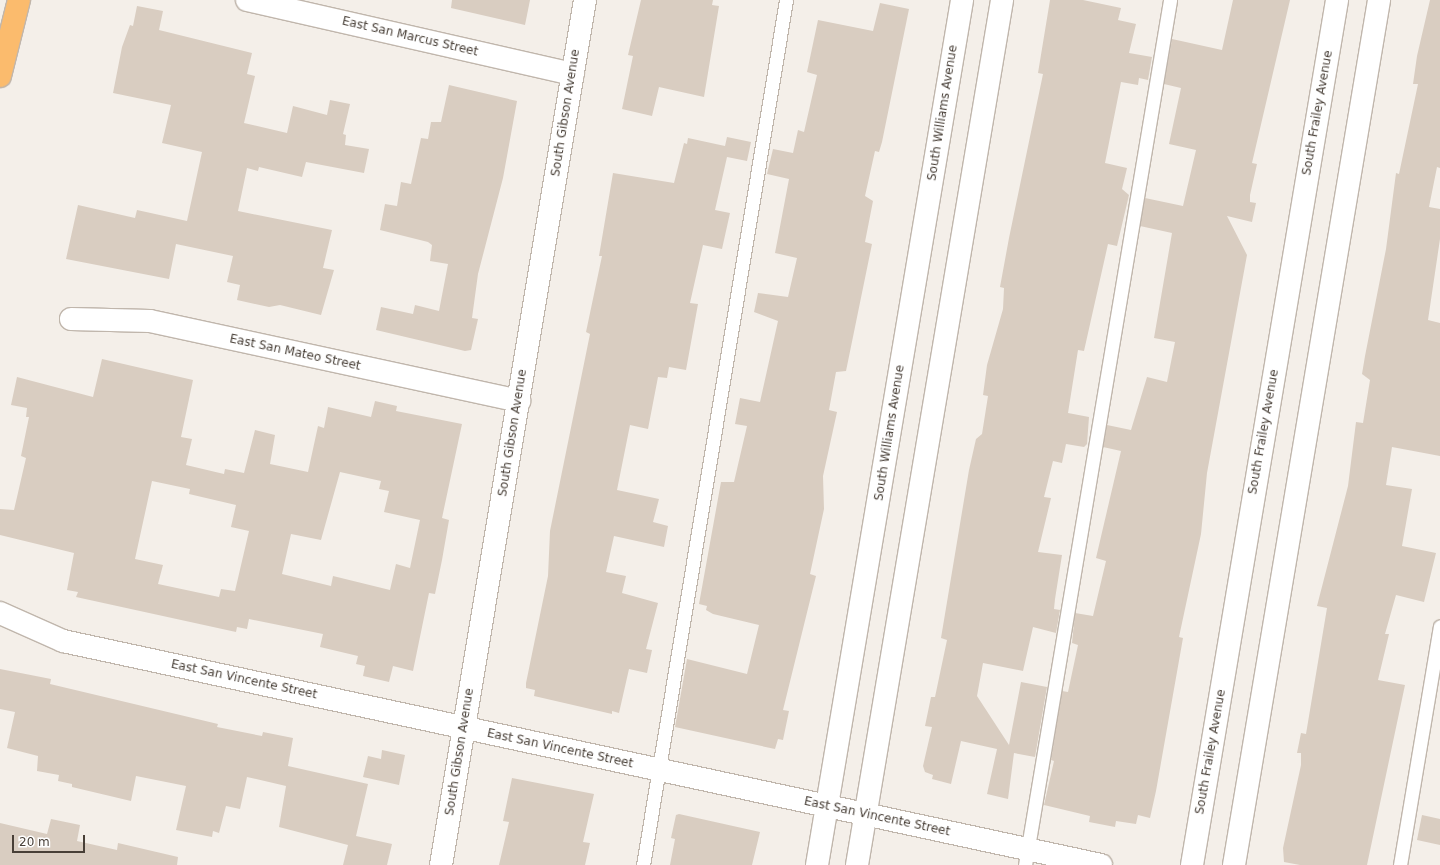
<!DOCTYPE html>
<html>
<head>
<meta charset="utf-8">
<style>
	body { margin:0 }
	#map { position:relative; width:1440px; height:865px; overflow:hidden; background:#f4efe9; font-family:"DejaVu Sans",sans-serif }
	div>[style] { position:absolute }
	.building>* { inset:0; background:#d9cdc1 }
	.roads { filter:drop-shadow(1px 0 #c0b6ac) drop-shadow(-1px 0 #c0b6ac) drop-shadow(0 1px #c0b6ac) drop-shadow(0 -1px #c0b6ac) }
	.service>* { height:13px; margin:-6.5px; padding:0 6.5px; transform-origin:6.5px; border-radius:6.5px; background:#fff }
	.minor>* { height:22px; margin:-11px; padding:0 11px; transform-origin:11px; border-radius:11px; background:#fff }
	.tertiary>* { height:22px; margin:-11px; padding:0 11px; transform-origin:11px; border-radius:11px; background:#fff }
	.motorway>* { height:22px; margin:-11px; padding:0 11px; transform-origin:11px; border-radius:11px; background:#fbbb6d }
	span { translate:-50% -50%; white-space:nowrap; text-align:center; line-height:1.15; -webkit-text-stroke:3px #fff; paint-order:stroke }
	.street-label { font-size:12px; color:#483f37 }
	.scale { position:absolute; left:12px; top:835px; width:73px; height:18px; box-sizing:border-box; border:2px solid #483f37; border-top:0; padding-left:5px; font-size:12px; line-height:14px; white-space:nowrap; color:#483f37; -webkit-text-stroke:3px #fff; paint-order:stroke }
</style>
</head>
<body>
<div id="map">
	<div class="building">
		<div style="clip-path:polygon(452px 0,530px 0,525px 25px,451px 8px)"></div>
		<div style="clip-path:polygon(641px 0,713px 0,712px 5px,719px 6px,704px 97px,659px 87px,652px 116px,622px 109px,633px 56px,628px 55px)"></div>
		<div style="clip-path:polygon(1050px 0,1083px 0,1121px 8px,1118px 20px,1136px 24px,1129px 53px,1152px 57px,1148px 80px,1139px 78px,1138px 85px,1121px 82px,1105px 163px,1127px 168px,1122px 189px,1129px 195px,1117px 246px,1108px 244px,1084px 351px,1078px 350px,1068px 413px,1089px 417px,1087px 444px,1084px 447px,1066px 444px,1062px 463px,1053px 461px,1044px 497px,1051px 498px,1038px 552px,1062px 555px,1055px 599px,1054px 609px,1060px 610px,1056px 633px,1033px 627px,1023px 671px,983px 663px,977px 696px,1009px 745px,1021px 682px,1047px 687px,1035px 757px,1014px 753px,1008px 799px,987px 794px,997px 749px,961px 741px,951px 784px,932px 779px,933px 775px,925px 772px,923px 766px,932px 727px,925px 726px,931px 697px,935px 697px,947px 640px,941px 638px,969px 470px,976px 439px,982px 434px,988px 396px,983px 395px,987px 365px,1003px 309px,1004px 288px,1000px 287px,1009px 238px,1043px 74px,1038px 73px)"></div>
		<div style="clip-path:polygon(1233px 0,1290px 0,1252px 163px,1257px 164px,1250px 195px,1250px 202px,1256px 203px,1252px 222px,1227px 216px,1247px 255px,1207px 473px,1201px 534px,1179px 637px,1183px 638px,1156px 791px,1150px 818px,1138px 815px,1136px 824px,1116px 821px,1115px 827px,1089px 822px,1090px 816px,1044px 805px,1054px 761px,1051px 760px,1062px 691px,1068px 692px,1078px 645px,1072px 643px,1075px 613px,1093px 616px,1106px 561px,1096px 558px,1121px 451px,1103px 447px,1107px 425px,1131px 430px,1147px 377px,1167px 382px,1175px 342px,1154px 338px,1172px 233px,1140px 226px,1145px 198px,1183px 206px,1196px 150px,1169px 144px,1181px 88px,1164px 84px,1172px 39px,1222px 50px)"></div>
		<div style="clip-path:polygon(1430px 0,1440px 0,1440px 168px,1437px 167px,1429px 207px,1440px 209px,1440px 239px,1428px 320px,1440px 323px,1440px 456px,1392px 447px,1386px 485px,1412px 489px,1402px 546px,1436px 553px,1424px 602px,1396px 595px,1385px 634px,1389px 634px,1378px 680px,1405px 685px,1367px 865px,1300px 865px,1284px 862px,1283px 848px,1301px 765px,1301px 753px,1297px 753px,1301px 733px,1306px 734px,1327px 608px,1317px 606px,1348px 486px,1356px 422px,1363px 423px,1370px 380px,1362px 374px,1365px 356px,1386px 249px,1396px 173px,1399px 174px,1418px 84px,1413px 84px,1417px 56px)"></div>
		<div style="clip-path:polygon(880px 3px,909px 9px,882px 142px,879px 152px,875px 151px,865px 196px,873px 201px,865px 242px,872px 244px,846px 371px,836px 372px,829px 410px,837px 412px,823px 476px,824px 509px,810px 574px,816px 576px,783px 710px,789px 711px,783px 740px,778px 739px,775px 749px,675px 727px,687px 659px,747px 674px,759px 625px,713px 614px,706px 610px,707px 606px,699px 604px,721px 482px,734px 482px,747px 426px,735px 424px,740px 398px,760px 402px,778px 321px,754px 312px,758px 293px,788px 297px,797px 258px,775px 253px,789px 179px,767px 174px,773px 149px,793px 153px,798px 130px,804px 132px,817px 75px,807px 72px,818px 20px,873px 31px)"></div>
		<div style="clip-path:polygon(137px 6px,163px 11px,159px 30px,252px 53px,247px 74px,255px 76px,244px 123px,287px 133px,293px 106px,327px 115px,330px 100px,350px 104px,343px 134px,346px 135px,345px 145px,369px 149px,364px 173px,306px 162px,302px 177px,259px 167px,258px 171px,247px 168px,238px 211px,332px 230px,323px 268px,334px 270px,321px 315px,280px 305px,269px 307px,237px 300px,240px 285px,227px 282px,233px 256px,176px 244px,169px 279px,66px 259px,78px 205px,135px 218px,137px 210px,187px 221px,202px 152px,162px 143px,171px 105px,113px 93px,122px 47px,130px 25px,133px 26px)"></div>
		<div style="clip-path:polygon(449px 85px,517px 101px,503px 178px,478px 274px,472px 318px,478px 319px,471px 350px,465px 351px,376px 330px,381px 307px,413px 314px,415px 305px,439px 311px,448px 264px,430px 261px,432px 245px,428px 242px,380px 230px,385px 204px,397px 206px,401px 182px,411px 184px,421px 138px,428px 139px,431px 122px,441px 122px)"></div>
		<div style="clip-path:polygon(727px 137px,751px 142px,747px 161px,727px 157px,715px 210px,730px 213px,722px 249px,703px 245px,690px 303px,698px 304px,686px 370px,669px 367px,667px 378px,658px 377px,648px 429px,630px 425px,617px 490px,659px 499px,653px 522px,668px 526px,664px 547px,614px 536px,606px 572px,626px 576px,622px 593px,658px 603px,646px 649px,652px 650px,647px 673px,629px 669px,619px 713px,612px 711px,612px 714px,534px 696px,535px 690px,526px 688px,526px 683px,548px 576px,550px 531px,590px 334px,586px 332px,602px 256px,599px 256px,613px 173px,674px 183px,684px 143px,687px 144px,688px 138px,725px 146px)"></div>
		<div style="clip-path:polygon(evenodd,102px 359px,193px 380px,181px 437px,192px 439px,186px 465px,224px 474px,225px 469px,244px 473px,255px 430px,275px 435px,270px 464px,308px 472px,318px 426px,324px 428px,328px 407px,371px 417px,375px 401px,397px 406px,396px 411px,462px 424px,442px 518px,449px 520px,442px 560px,435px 594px,429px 593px,413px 671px,393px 666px,389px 682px,363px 676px,365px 666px,356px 664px,358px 656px,320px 647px,323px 634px,249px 619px,247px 629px,237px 627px,236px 632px,76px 597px,78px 592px,67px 590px,74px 553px,0 535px,0 509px,14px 510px,26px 458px,21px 456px,29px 417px,26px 417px,27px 408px,11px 405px,17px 377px,93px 397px,102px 359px,340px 472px,381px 481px,379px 489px,389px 491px,384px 512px,420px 520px,410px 568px,396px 564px,390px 590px,333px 576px,331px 586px,282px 574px,291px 534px,321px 540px,340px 472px,102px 359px,152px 481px,190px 489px,189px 494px,236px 505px,231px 527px,249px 531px,235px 591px,221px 589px,219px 597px,158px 584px,163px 565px,135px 559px,152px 481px)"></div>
		<div style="clip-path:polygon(0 669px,51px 679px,50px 684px,218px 724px,217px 727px,262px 736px,263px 732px,293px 738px,288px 766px,368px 784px,356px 836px,392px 844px,387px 865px,343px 865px,348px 845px,279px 827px,286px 786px,247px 777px,240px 809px,226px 806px,219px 833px,213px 831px,212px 837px,176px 830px,186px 786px,136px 776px,131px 801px,72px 787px,72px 784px,58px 781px,59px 775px,37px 771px,38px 756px,7px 748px,15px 712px,0 709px)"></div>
		<div style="clip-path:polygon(382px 750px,405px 755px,399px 785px,363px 777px,368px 756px,381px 759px)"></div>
		<div style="clip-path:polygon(512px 778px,594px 794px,583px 842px,590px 843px,585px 865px,499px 865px,509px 822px,503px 821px)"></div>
		<div style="clip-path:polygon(679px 814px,760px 832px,752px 865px,670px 865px,675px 839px,671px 838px,676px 815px)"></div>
		<div style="clip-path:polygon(1422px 815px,1440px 819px,1440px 845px,1417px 840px)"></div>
		<div style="clip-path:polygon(51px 819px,80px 825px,77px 841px,117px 850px,118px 843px,178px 857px,177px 865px,0 865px,0 823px,47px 834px)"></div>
	</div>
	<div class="roads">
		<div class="service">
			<div style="left:643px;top:865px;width:877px;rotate:-80.61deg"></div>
			<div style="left:1025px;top:865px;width:877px;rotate:-80.48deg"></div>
			<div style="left:1400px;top:865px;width:242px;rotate:-80.5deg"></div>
		</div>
		<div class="minor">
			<div style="left:247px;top:0;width:334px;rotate:12.8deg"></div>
			<div style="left:71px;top:319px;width:79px;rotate:1.5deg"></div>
			<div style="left:150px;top:321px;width:378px;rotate:12.2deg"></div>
			<div style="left:0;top:613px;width:69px;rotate:24deg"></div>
			<div style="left:63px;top:641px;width:1062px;rotate:12.18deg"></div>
			<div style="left:817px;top:865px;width:877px;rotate:-80.48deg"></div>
			<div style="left:857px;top:865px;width:877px;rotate:-80.48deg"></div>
			<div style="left:1192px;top:865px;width:877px;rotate:-80.48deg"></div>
			<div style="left:1234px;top:865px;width:877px;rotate:-80.48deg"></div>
		</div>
		<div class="tertiary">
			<div style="left:441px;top:865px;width:877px;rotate:-80.55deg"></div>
		</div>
		<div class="motorway">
			<div style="left:0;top:76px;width:78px;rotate:-76deg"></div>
		</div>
	</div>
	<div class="street-label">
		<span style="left:410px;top:37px;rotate:13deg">East San Marcus Street</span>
		<span style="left:566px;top:113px;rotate:-81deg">South Gibson Avenue</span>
		<span style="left:943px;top:113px;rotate:-81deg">South Williams Avenue</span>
		<span style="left:1318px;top:113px;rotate:-80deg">South Frailey Avenue</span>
		<span style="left:295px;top:353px;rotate:12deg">East San Mateo Street</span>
		<span style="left:1264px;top:432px;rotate:-80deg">South Frailey Avenue</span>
		<span style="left:513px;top:433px;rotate:-81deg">South Gibson Avenue</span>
		<span style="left:890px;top:433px;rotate:-81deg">South Williams Avenue</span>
		<span style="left:244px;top:680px;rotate:12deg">East San Vincente Street</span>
		<span style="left:560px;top:749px;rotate:12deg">East San Vincente Street</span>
		<span style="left:460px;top:752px;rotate:-81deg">South Gibson Avenue</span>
		<span style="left:1211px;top:752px;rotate:-80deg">South Frailey Avenue</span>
		<span style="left:877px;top:817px;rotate:12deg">East San Vincente Street</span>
	</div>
	<div class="scale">20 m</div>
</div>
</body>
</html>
